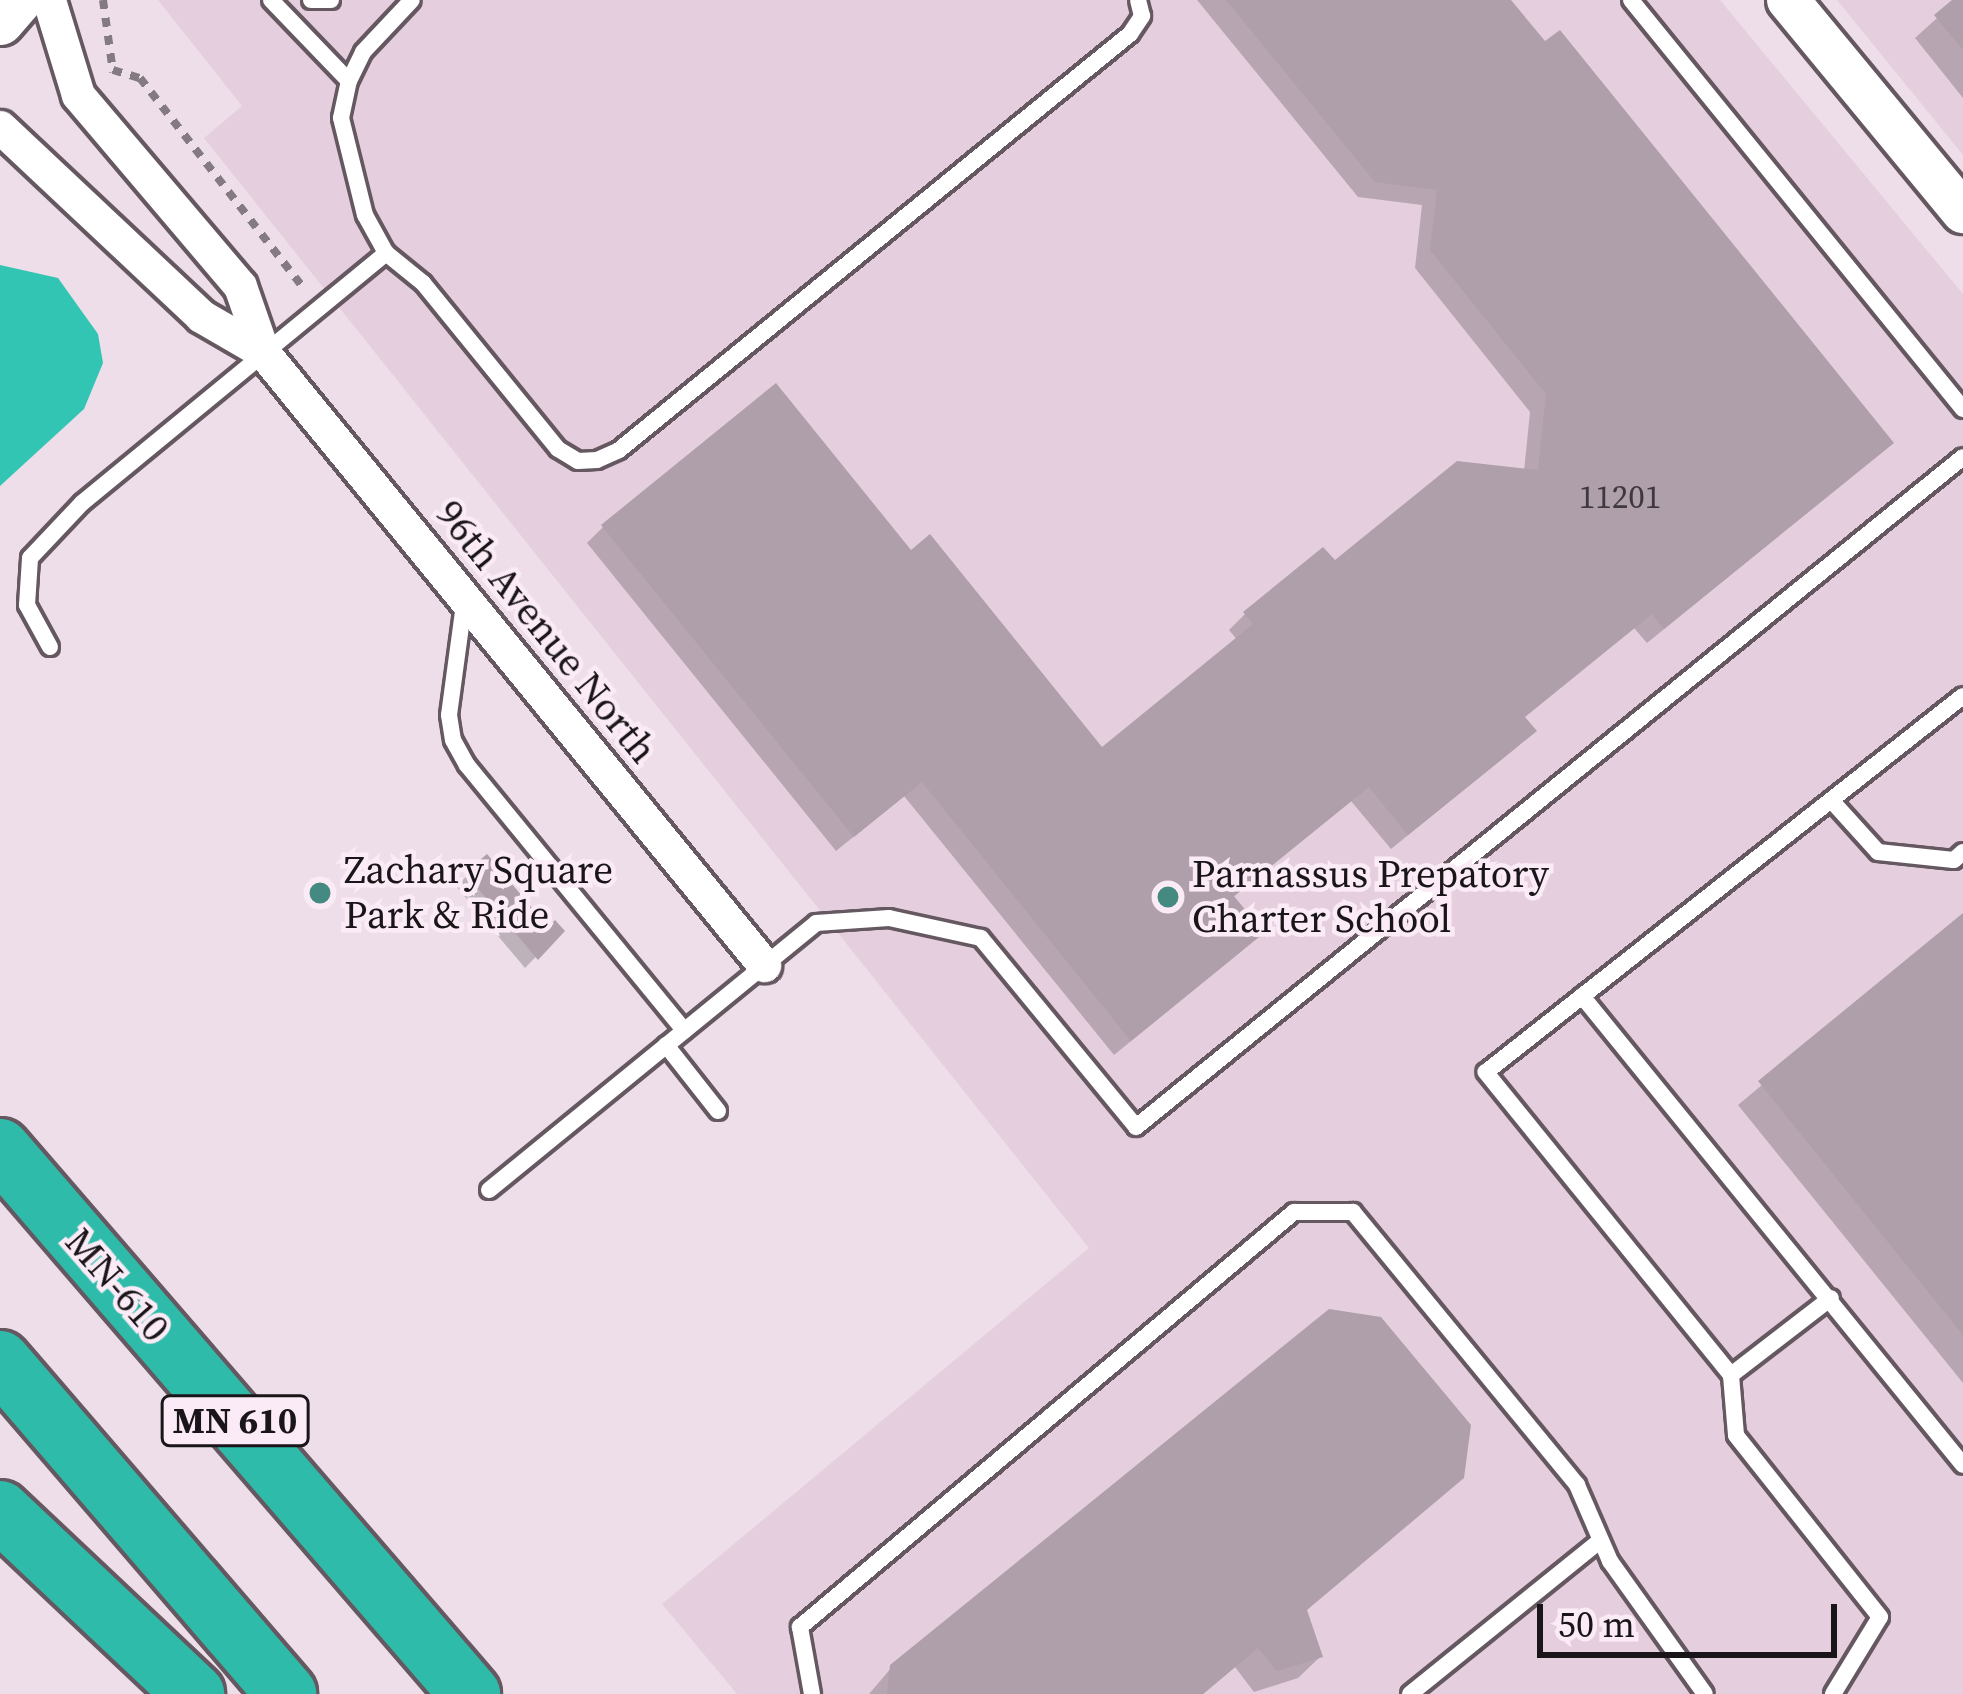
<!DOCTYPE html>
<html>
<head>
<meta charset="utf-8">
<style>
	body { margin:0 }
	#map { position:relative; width:1963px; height:1694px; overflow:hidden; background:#eddee9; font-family:"Source Serif 4",serif }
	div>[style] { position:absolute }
	.built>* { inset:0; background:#e5cfde }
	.water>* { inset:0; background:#33c5b4 }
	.shadow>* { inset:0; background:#0003 }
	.building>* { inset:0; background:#ae9faa }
	.path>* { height:8px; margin-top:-4px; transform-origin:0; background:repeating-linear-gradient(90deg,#847a81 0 9px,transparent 0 18px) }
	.roads { filter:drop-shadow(3px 0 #655861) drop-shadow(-3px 0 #655861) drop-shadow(0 3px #655861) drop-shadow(0 -3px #655861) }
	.service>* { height:16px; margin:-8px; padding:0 8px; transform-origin:8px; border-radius:8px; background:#fff }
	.minor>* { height:33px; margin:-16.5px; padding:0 16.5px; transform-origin:16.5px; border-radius:16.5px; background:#fff }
	.tertiary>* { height:42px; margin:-21px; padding:0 21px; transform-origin:21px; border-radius:21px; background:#fff }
	.secondary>* { height:48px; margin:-24px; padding:0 24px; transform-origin:24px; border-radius:24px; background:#fff }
	.motorway>* { height:60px; margin:-30px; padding:0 30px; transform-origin:30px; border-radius:30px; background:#2fbbaa }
	.dots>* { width:33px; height:33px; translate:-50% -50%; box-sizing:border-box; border:6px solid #fbebf6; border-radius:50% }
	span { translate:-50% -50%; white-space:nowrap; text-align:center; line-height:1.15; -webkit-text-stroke:9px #fbebf6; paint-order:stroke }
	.number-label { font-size:33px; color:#3f383c }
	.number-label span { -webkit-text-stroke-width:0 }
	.shield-label span { padding:3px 9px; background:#fbebf6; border:3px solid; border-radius:9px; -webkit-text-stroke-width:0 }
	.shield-label { font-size:36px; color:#1a1518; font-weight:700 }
	.street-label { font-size:39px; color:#1a1518 }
	.poi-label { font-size:39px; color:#1a1518 }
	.left { translate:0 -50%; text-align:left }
	.scale { position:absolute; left:1537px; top:1604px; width:300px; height:54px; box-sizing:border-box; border:6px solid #1a1518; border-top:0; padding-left:15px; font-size:36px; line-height:42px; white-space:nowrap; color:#1a1518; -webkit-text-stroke:9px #fbebf6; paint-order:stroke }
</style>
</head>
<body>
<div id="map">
	<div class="built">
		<div style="clip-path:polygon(158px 0,1720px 0,1963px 294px,1963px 1694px,737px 1694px,662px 1604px,1089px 1248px,204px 138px,242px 106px)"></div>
		<div style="clip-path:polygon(1837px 0,1963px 0,1963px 155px)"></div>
	</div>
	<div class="water">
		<div style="clip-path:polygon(0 265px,58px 278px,98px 334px,103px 363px,84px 409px,0 486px)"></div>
	</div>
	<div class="shadow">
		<div style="clip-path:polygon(1197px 0,1508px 0,1873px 459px,1647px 643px,1634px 628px,1523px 718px,1517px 747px,1391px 849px,1351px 801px,1232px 898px,1244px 949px,1114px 1055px,904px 796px,836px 851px,587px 543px,603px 527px,911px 554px,1102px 751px,1238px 641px,1229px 630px,1245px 614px,1524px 471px,1530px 412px,1415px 268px,1422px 205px,1358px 197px)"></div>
		<div style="clip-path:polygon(1957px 0,1963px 0,1963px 98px,1915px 38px)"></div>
		<div style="clip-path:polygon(487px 858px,547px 931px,561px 931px,525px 968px,456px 886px)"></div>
		<div style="clip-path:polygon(1963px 917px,1963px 1383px,1738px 1105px)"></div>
		<div style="clip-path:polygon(1461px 1477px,1304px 1612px,1320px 1657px,1298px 1678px,1254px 1692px,1235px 1667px,1203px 1694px,869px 1694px,892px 1667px)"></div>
	</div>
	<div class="building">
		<div style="clip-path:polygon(1226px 0,1511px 0,1545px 41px,1560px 30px,1894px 443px,1664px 629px,1652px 614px,1525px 717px,1537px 731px,1408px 835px,1369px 787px,1234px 896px,1264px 933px,1131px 1041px,922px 782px,854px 837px,601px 525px,776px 383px,911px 550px,930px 534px,1102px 747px,1253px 624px,1243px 612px,1323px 547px,1335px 560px,1457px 461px,1538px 470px,1546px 394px,1430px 250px,1437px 190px,1375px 182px)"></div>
		<div style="clip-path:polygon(1952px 0,1963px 0,1963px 50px,1934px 15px)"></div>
		<div style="clip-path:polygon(487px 854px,548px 927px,555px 920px,565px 931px,538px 960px,465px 873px)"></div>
		<div style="clip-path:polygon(1963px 913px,1963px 1335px,1758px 1081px)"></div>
		<div style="clip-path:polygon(1329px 1309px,1381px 1317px,1471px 1425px,1464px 1478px,1307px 1610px,1323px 1657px,1277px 1671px,1258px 1648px,1203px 1694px,887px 1694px,890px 1665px)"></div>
	</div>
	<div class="path">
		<div style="left:103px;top:0;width:73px;rotate:82.1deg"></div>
		<div style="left:113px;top:70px;width:28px;rotate:17deg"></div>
		<div style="left:140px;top:78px;width:269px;rotate:52.1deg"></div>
	</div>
	<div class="roads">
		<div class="service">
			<div style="left:271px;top:0;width:112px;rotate:46.1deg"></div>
			<div style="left:311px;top:0;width:20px"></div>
			<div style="left:1631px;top:0;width:527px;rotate:50.93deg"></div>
			<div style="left:386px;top:253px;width:48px;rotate:39deg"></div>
			<div style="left:423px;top:283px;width:214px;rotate:50.9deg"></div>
			<div style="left:558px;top:449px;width:23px;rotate:31deg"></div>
			<div style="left:578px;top:461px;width:19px;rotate:-3deg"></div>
			<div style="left:597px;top:460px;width:24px;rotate:-24deg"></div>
			<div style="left:619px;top:450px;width:659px;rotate:-39.15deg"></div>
			<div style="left:1130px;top:34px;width:22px;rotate:-56deg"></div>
			<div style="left:1142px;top:16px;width:16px;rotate:-104deg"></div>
			<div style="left:464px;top:604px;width:112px;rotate:97.7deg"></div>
			<div style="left:449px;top:715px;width:25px;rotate:81deg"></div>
			<div style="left:453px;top:740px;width:29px;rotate:61deg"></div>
			<div style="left:467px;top:765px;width:343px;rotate:50.7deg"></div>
			<div style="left:50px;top:647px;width:48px;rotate:-118.7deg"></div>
			<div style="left:27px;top:605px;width:47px;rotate:-86.3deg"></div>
			<div style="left:30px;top:558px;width:76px;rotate:-46.6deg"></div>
			<div style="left:82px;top:503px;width:394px;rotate:-39.4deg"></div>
			<div style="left:386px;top:253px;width:43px;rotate:-118.9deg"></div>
			<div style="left:365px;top:215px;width:100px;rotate:-103.9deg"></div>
			<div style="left:341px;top:118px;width:38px;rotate:-78deg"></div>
			<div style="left:349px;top:81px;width:32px;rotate:-64deg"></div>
			<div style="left:363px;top:52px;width:71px;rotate:-46.7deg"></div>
			<div style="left:1831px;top:800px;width:70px;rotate:47.9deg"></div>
			<div style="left:1878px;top:852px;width:76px;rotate:6deg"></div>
			<div style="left:1954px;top:860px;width:12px;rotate:-42deg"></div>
			<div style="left:1582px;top:996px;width:604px;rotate:50.91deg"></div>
			<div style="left:666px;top:1045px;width:84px;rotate:51.8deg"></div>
			<div style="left:489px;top:1190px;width:422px;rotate:-39.2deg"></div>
			<div style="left:816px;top:923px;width:73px;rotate:-3.9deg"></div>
			<div style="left:889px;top:918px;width:94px;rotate:12.3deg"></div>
			<div style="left:981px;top:938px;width:244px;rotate:50.6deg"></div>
			<div style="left:1136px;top:1127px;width:1064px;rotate:-39.01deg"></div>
			<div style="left:1731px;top:1375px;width:126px;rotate:-37.6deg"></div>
			<div style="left:812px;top:1694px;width:68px;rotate:-100.2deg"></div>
			<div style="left:800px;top:1627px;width:645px;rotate:-40.03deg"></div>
			<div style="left:1294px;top:1212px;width:59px"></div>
			<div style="left:1353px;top:1212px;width:353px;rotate:50.6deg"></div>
			<div style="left:1577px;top:1485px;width:83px;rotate:66.5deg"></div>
			<div style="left:1610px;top:1561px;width:163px;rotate:54.5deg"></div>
			<div style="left:1410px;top:1694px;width:245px;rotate:-38.9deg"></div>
			<div style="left:1833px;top:1694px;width:90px;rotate:-58.6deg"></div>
			<div style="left:1880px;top:1617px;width:232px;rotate:-128.4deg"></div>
			<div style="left:1736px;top:1435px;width:60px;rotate:-94.8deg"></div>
			<div style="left:1731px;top:1375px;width:390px;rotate:-129deg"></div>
			<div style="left:1486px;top:1072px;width:607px;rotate:-38.25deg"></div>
		</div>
		<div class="minor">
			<div style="left:49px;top:0;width:99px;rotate:73deg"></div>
			<div style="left:78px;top:95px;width:250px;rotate:49.7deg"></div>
			<div style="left:240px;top:286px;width:70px;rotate:70.8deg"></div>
			<div style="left:263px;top:352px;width:792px;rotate:50.74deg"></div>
			<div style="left:0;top:127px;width:276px;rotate:43.2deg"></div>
			<div style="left:201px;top:316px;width:72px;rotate:30.1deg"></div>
		</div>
		<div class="tertiary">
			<div style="left:1788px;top:0;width:275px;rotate:50.5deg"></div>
		</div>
		<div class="secondary">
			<div style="left:0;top:21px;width:28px;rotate:-49deg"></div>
		</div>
		<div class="motorway">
			<div style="left:0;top:1149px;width:720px;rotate:49.23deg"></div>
			<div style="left:0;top:1361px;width:439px;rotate:49.3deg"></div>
			<div style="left:0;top:1511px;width:267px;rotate:43.3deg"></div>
		</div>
	</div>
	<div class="dots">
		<div style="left:320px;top:893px;background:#458a80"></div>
		<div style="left:1168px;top:897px;background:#458a80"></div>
	</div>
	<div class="number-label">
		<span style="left:1620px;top:497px">11201</span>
	</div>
	<div class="shield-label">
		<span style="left:235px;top:1421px">MN 610</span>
	</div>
	<div class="street-label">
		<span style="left:546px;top:632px;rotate:51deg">96th Avenue North</span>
		<span style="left:117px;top:1285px;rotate:49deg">MN-610</span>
	</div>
	<div class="poi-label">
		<span class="left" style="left:344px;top:893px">Zachary Square<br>Park &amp; Ride</span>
		<span class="left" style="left:1192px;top:897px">Parnassus Prepatory<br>Charter School</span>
	</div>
	<div class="scale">50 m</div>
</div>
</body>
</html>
